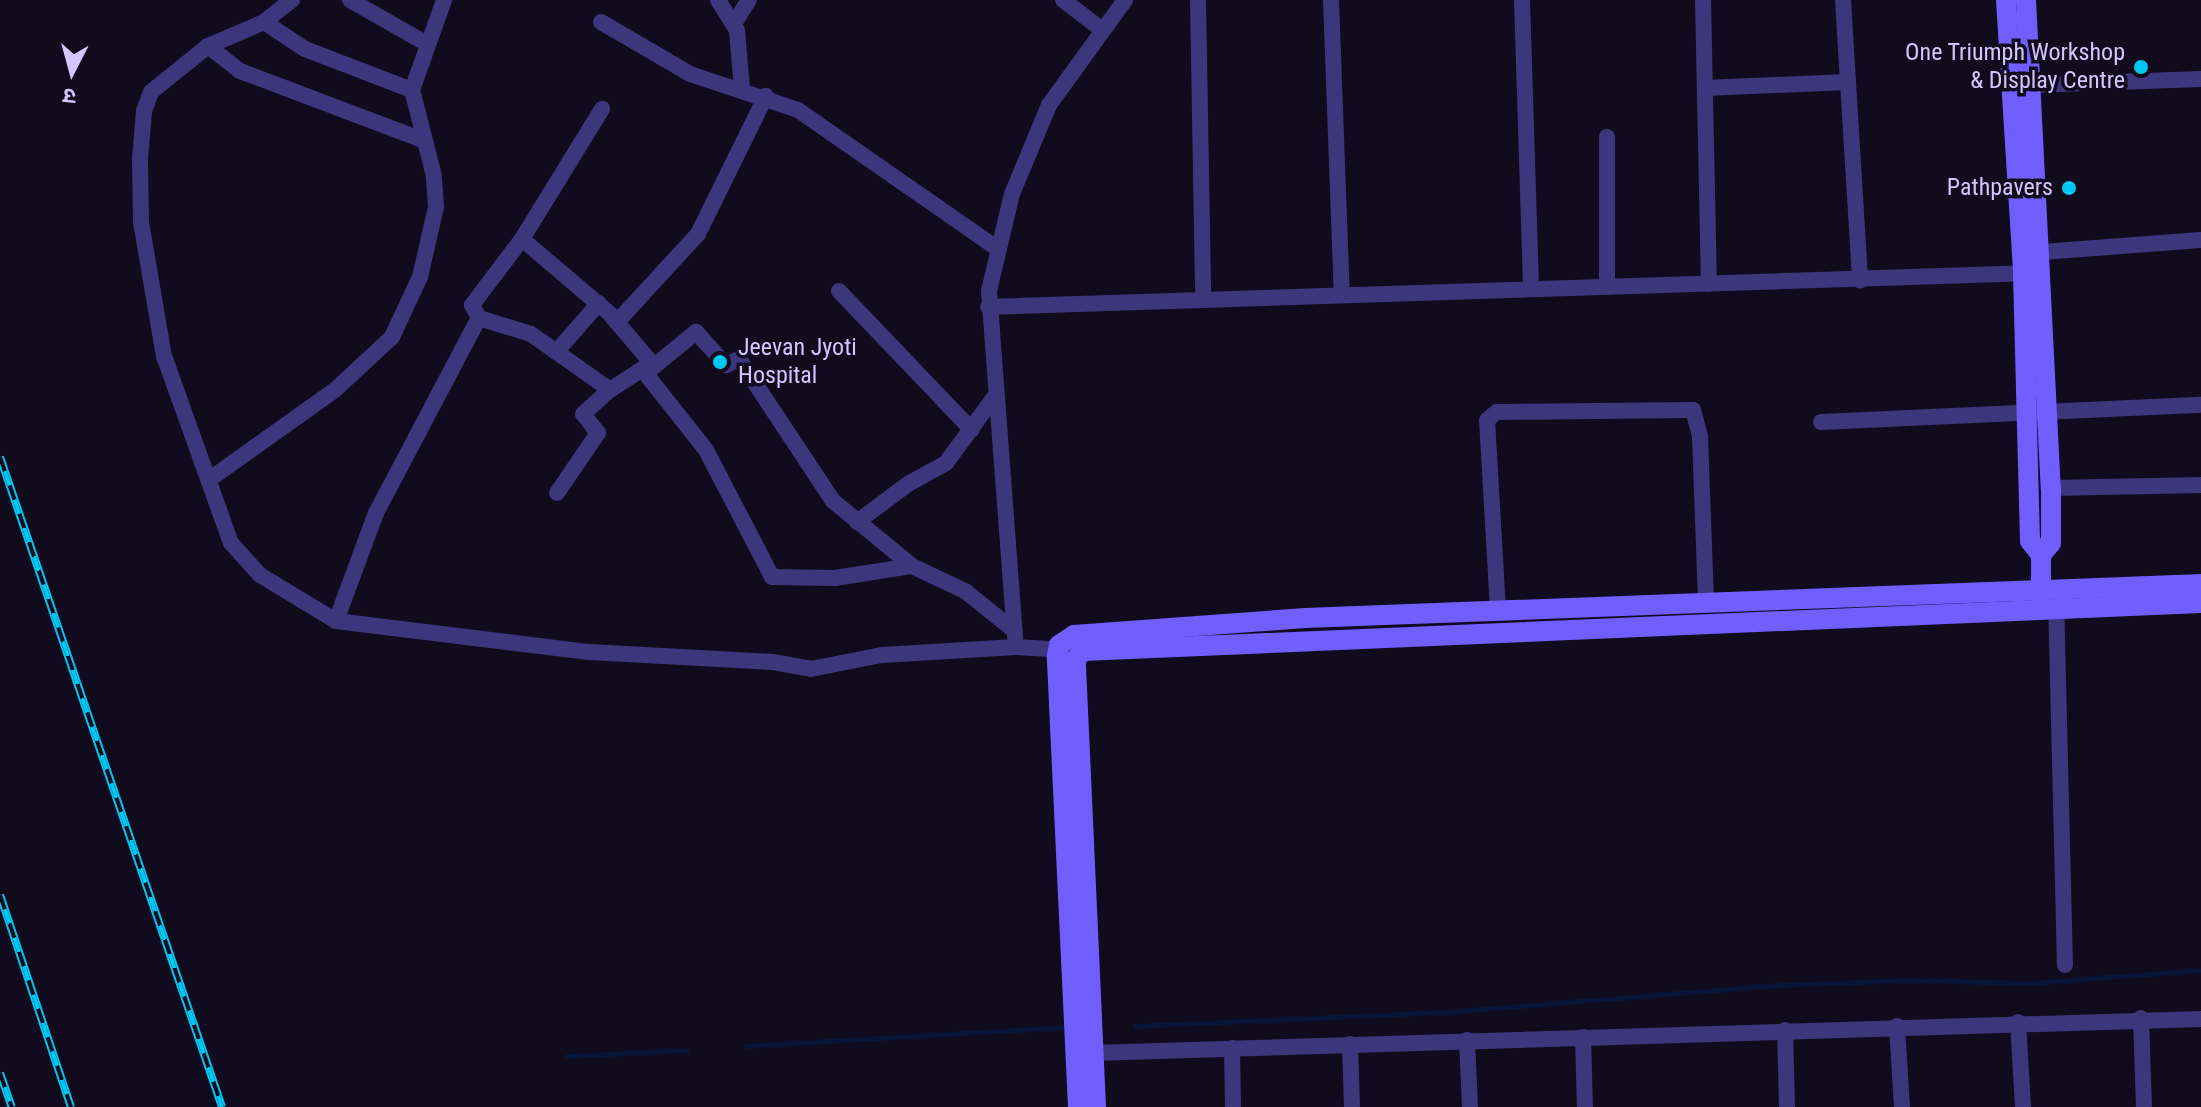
<!DOCTYPE html>
<html>
<head>
<meta charset="utf-8">
<style>
	body { margin:0 }
	#map { position:relative; width:2201px; height:1107px; overflow:hidden; background:#100b1d; font-family:"Roboto Condensed","Noto Sans Devanagari",sans-serif }
	div>[style] { position:absolute }
	.stream>* { height:5px; margin:-2.5px; padding:0 2.5px; transform-origin:2.5px; border-radius:2.5px; background:#081639 }
	.street>* { height:16px; margin:-8px; padding:0 8px; transform-origin:8px; border-radius:8px; background:#3e367c }
	.secondary>* { height:20px; margin:-10px; padding:0 10px; transform-origin:10px; border-radius:10px; background:#705eff }
	.rail>* { height:8px; margin-top:-4px; transform-origin:0; background:repeating-linear-gradient(90deg,#100b1d 0 15px,#00c6f2 0 30px); box-sizing:border-box; border-block:2px solid #00c6f2 }
	.dots>* { width:22px; height:22px; translate:-50% -50%; box-sizing:border-box; border:4px solid #100b1d; border-radius:50% }
	span { translate:-50% -50%; white-space:nowrap; text-align:center; line-height:1.15; -webkit-text-stroke:7px #100b1d; paint-order:stroke }
	.poi-label { font-size:24px; color:#d2c7ff }
	.right { translate:-100% -50%; text-align:right }
	.left { translate:0 -50%; text-align:left }
	.north { position:absolute; left:32px; top:32px; width:80px; height:80px; -webkit-text-stroke:6px #100b1d; paint-order:stroke; rotate:186deg; font-size:22px; font-weight:700; line-height:32px; text-align:center; color:#d2c7ff }
	.north::after { content:''; display:block; margin:auto; width:28px; height:36px; background:#d2c7ff; clip-path:polygon(50% 0,100% 100%,50% 72%,0 100%) }
</style>
</head>
<body>
<div id="map">
	<div class="stream">
		<div style="left:1135px;top:1026px;width:325px;rotate:-2.6deg"></div>
		<div style="left:1460px;top:1011px;width:302px;rotate:-4.7deg"></div>
		<div style="left:1761px;top:986px;width:146px;rotate:-2.4deg"></div>
		<div style="left:1907px;top:980px;width:124px;rotate:1.4deg"></div>
		<div style="left:2031px;top:983px;width:170px;rotate:-4.4deg"></div>
		<div style="left:746px;top:1046px;width:321px;rotate:-3.4deg"></div>
		<div style="left:567px;top:1056px;width:120px;rotate:-2.9deg"></div>
	</div>
	<div class="street">
		<div style="left:292px;top:0;width:36px;rotate:142deg"></div>
		<div style="left:264px;top:22px;width:61px;rotate:156.8deg"></div>
		<div style="left:208px;top:46px;width:73px;rotate:141.1deg"></div>
		<div style="left:151px;top:92px;width:20px;rotate:110deg"></div>
		<div style="left:144px;top:111px;width:48px;rotate:94.8deg"></div>
		<div style="left:140px;top:159px;width:63px;rotate:89.1deg"></div>
		<div style="left:141px;top:222px;width:136px;rotate:80.3deg"></div>
		<div style="left:164px;top:356px;width:199px;rotate:70.3deg"></div>
		<div style="left:231px;top:543px;width:43px;rotate:47.8deg"></div>
		<div style="left:260px;top:575px;width:89px;rotate:31.2deg"></div>
		<div style="left:336px;top:621px;width:255px;rotate:7deg"></div>
		<div style="left:589px;top:652px;width:184px;rotate:3.1deg"></div>
		<div style="left:773px;top:662px;width:39px;rotate:10deg"></div>
		<div style="left:811px;top:669px;width:72px;rotate:-11.2deg"></div>
		<div style="left:882px;top:655px;width:134px;rotate:-3.4deg"></div>
		<div style="left:1016px;top:647px;width:67px;rotate:3.4deg"></div>
		<div style="left:350px;top:0;width:89px;rotate:29.7deg"></div>
		<div style="left:718px;top:0;width:36px;rotate:58deg"></div>
		<div style="left:737px;top:30px;width:60px;rotate:85.2deg"></div>
		<div style="left:1063px;top:0;width:48px;rotate:37.3deg"></div>
		<div style="left:1198px;top:0;width:300px;rotate:89deg"></div>
		<div style="left:1331px;top:0;width:295px;rotate:87.9deg"></div>
		<div style="left:1522px;top:0;width:289px;rotate:88.2deg"></div>
		<div style="left:1703px;top:0;width:284px;rotate:88.8deg"></div>
		<div style="left:1843px;top:0;width:281px;rotate:86.5deg"></div>
		<div style="left:264px;top:22px;width:49px;rotate:33.4deg"></div>
		<div style="left:305px;top:49px;width:115px;rotate:21deg"></div>
		<div style="left:601px;top:22px;width:103px;rotate:30.3deg"></div>
		<div style="left:690px;top:74px;width:114px;rotate:18.4deg"></div>
		<div style="left:798px;top:110px;width:244px;rotate:34.8deg"></div>
		<div style="left:735px;top:22px;width:26px;rotate:-58deg"></div>
		<div style="left:208px;top:46px;width:41px;rotate:38deg"></div>
		<div style="left:240px;top:71px;width:196px;rotate:20.7deg"></div>
		<div style="left:2030px;top:85px;width:171px;rotate:-2deg"></div>
		<div style="left:1705px;top:88px;width:143px;rotate:-2.4deg"></div>
		<div style="left:522px;top:239px;width:116px;rotate:40.4deg"></div>
		<div style="left:610px;top:314px;width:68px;rotate:49.8deg"></div>
		<div style="left:2042px;top:252px;width:159px;rotate:-4.3deg"></div>
		<div style="left:1607px;top:287px;width:150px;rotate:-90deg"></div>
		<div style="left:839px;top:291px;width:192px;rotate:46.3deg"></div>
		<div style="left:988px;top:307px;width:1046px;rotate:-1.86deg"></div>
		<div style="left:479px;top:318px;width:15px;rotate:-118deg"></div>
		<div style="left:472px;top:305px;width:83px;rotate:-52.9deg"></div>
		<div style="left:522px;top:239px;width:153px;rotate:-58.4deg"></div>
		<div style="left:617px;top:322px;width:120px;rotate:-47.4deg"></div>
		<div style="left:698px;top:234px;width:154px;rotate:-63.8deg"></div>
		<div style="left:556px;top:352px;width:65px;rotate:-48.7deg"></div>
		<div style="left:646px;top:373px;width:65px;rotate:-39.4deg"></div>
		<div style="left:696px;top:332px;width:45px;rotate:47.7deg"></div>
		<div style="left:726px;top:365px;width:14px;rotate:-25deg"></div>
		<div style="left:739px;top:359px;width:170px;rotate:56.5deg"></div>
		<div style="left:833px;top:501px;width:102px;rotate:39.4deg"></div>
		<div style="left:1821px;top:422px;width:380px;rotate:-2.6deg"></div>
		<div style="left:210px;top:479px;width:153px;rotate:-35.5deg"></div>
		<div style="left:335px;top:390px;width:78px;rotate:-42.9deg"></div>
		<div style="left:392px;top:337px;width:66px;rotate:-65deg"></div>
		<div style="left:420px;top:277px;width:72px;rotate:-77.1deg"></div>
		<div style="left:436px;top:207px;width:31px;rotate:-94deg"></div>
		<div style="left:434px;top:176px;width:89px;rotate:-104.3deg"></div>
		<div style="left:412px;top:90px;width:96px;rotate:-70.4deg"></div>
		<div style="left:2051px;top:488px;width:150px;rotate:-1.1deg"></div>
		<div style="left:557px;top:493px;width:73px;rotate:-55.7deg"></div>
		<div style="left:598px;top:433px;width:24px;rotate:-128deg"></div>
		<div style="left:583px;top:414px;width:36px;rotate:-42deg"></div>
		<div style="left:857px;top:522px;width:64px;rotate:-36.7deg"></div>
		<div style="left:908px;top:484px;width:43px;rotate:-28.9deg"></div>
		<div style="left:946px;top:463px;width:83px;rotate:-53.8deg"></div>
		<div style="left:2056px;top:598px;width:367px;rotate:88.6deg"></div>
		<div style="left:1498px;top:610px;width:190px;rotate:-93.3deg"></div>
		<div style="left:1487px;top:420px;width:13px;rotate:-39deg"></div>
		<div style="left:1497px;top:412px;width:196px;rotate:-0.6deg"></div>
		<div style="left:1693px;top:410px;width:28px;rotate:75deg"></div>
		<div style="left:1700px;top:437px;width:165px;rotate:87.9deg"></div>
		<div style="left:336px;top:621px;width:115px;rotate:-69.7deg"></div>
		<div style="left:376px;top:513px;width:221px;rotate:-62.2deg"></div>
		<div style="left:479px;top:318px;width:54px;rotate:17.1deg"></div>
		<div style="left:531px;top:334px;width:97px;rotate:35.3deg"></div>
		<div style="left:610px;top:390px;width:38px;rotate:-33deg"></div>
		<div style="left:642px;top:369px;width:103px;rotate:51.7deg"></div>
		<div style="left:706px;top:450px;width:143px;rotate:62.5deg"></div>
		<div style="left:772px;top:577px;width:63px;rotate:0.9deg"></div>
		<div style="left:835px;top:578px;width:78px;rotate:-8.9deg"></div>
		<div style="left:912px;top:566px;width:59px;rotate:25.3deg"></div>
		<div style="left:965px;top:591px;width:64px;rotate:38.7deg"></div>
		<div style="left:1015px;top:637px;width:347px;rotate:-94.3deg"></div>
		<div style="left:989px;top:291px;width:100px;rotate:-76.7deg"></div>
		<div style="left:1012px;top:194px;width:96px;rotate:-67.4deg"></div>
		<div style="left:1049px;top:105px;width:130px;rotate:-54.1deg"></div>
		<div style="left:2141px;top:1018px;width:89px;rotate:88.1deg"></div>
		<div style="left:2018px;top:1022px;width:85px;rotate:86.6deg"></div>
		<div style="left:1897px;top:1026px;width:81px;rotate:86.5deg"></div>
		<div style="left:1785px;top:1030px;width:77px;rotate:88.5deg"></div>
		<div style="left:1583px;top:1037px;width:70px;rotate:88.4deg"></div>
		<div style="left:1467px;top:1040px;width:67px;rotate:87.4deg"></div>
		<div style="left:1350px;top:1044px;width:63px;rotate:88.2deg"></div>
		<div style="left:1232px;top:1048px;width:59px;rotate:89deg"></div>
		<div style="left:1094px;top:1053px;width:1108px;rotate:-1.76deg"></div>
	</div>
	<div class="secondary">
		<div style="left:2006px;top:0;width:275px;rotate:86.4deg"></div>
		<div style="left:2023px;top:274px;width:267px;rotate:88.5deg"></div>
		<div style="left:2030px;top:541px;width:18px;rotate:52deg"></div>
		<div style="left:2026px;top:0;width:489px;rotate:87.1deg"></div>
		<div style="left:2051px;top:488px;width:55px;rotate:90deg"></div>
		<div style="left:2051px;top:543px;width:16px;rotate:130deg"></div>
		<div style="left:2041px;top:555px;width:44px;rotate:90deg"></div>
		<div style="left:1078px;top:1107px;width:451px;rotate:-92.7deg"></div>
		<div style="left:1057px;top:656px;width:11px;rotate:-80deg"></div>
		<div style="left:1059px;top:645px;width:18px;rotate:-34deg"></div>
		<div style="left:1074px;top:635px;width:232px;rotate:-4.2deg"></div>
		<div style="left:1305px;top:618px;width:897px;rotate:-2.17deg"></div>
		<div style="left:1096px;top:1107px;width:448px;rotate:-92.6deg"></div>
		<div style="left:1076px;top:659px;width:11px;rotate:-49deg"></div>
		<div style="left:1083px;top:651px;width:1119px;rotate:-2.46deg"></div>
	</div>
	<div class="rail">
		<div style="left:0;top:457px;width:687px;rotate:71.14deg"></div>
		<div style="left:0;top:895px;width:224px;rotate:71.5deg"></div>
		<div style="left:0;top:1073px;width:36px;rotate:71deg"></div>
	</div>
	<div class="dots">
		<div style="left:2141px;top:67px;background:#00c6f2"></div>
		<div style="left:2069px;top:188px;background:#00c6f2"></div>
		<div style="left:720px;top:362px;background:#00c6f2"></div>
	</div>
	<div class="poi-label">
		<span class="right" style="left:2125px;top:67px">One Triumph Workshop<br>&amp; Display Centre</span>
		<span class="right" style="left:2053px;top:188px">Pathpavers</span>
		<span class="left" style="left:738px;top:362px">Jeevan Jyoti<br>Hospital</span>
	</div>
	<div class="north">उ</div>
</div>
</body>
</html>
